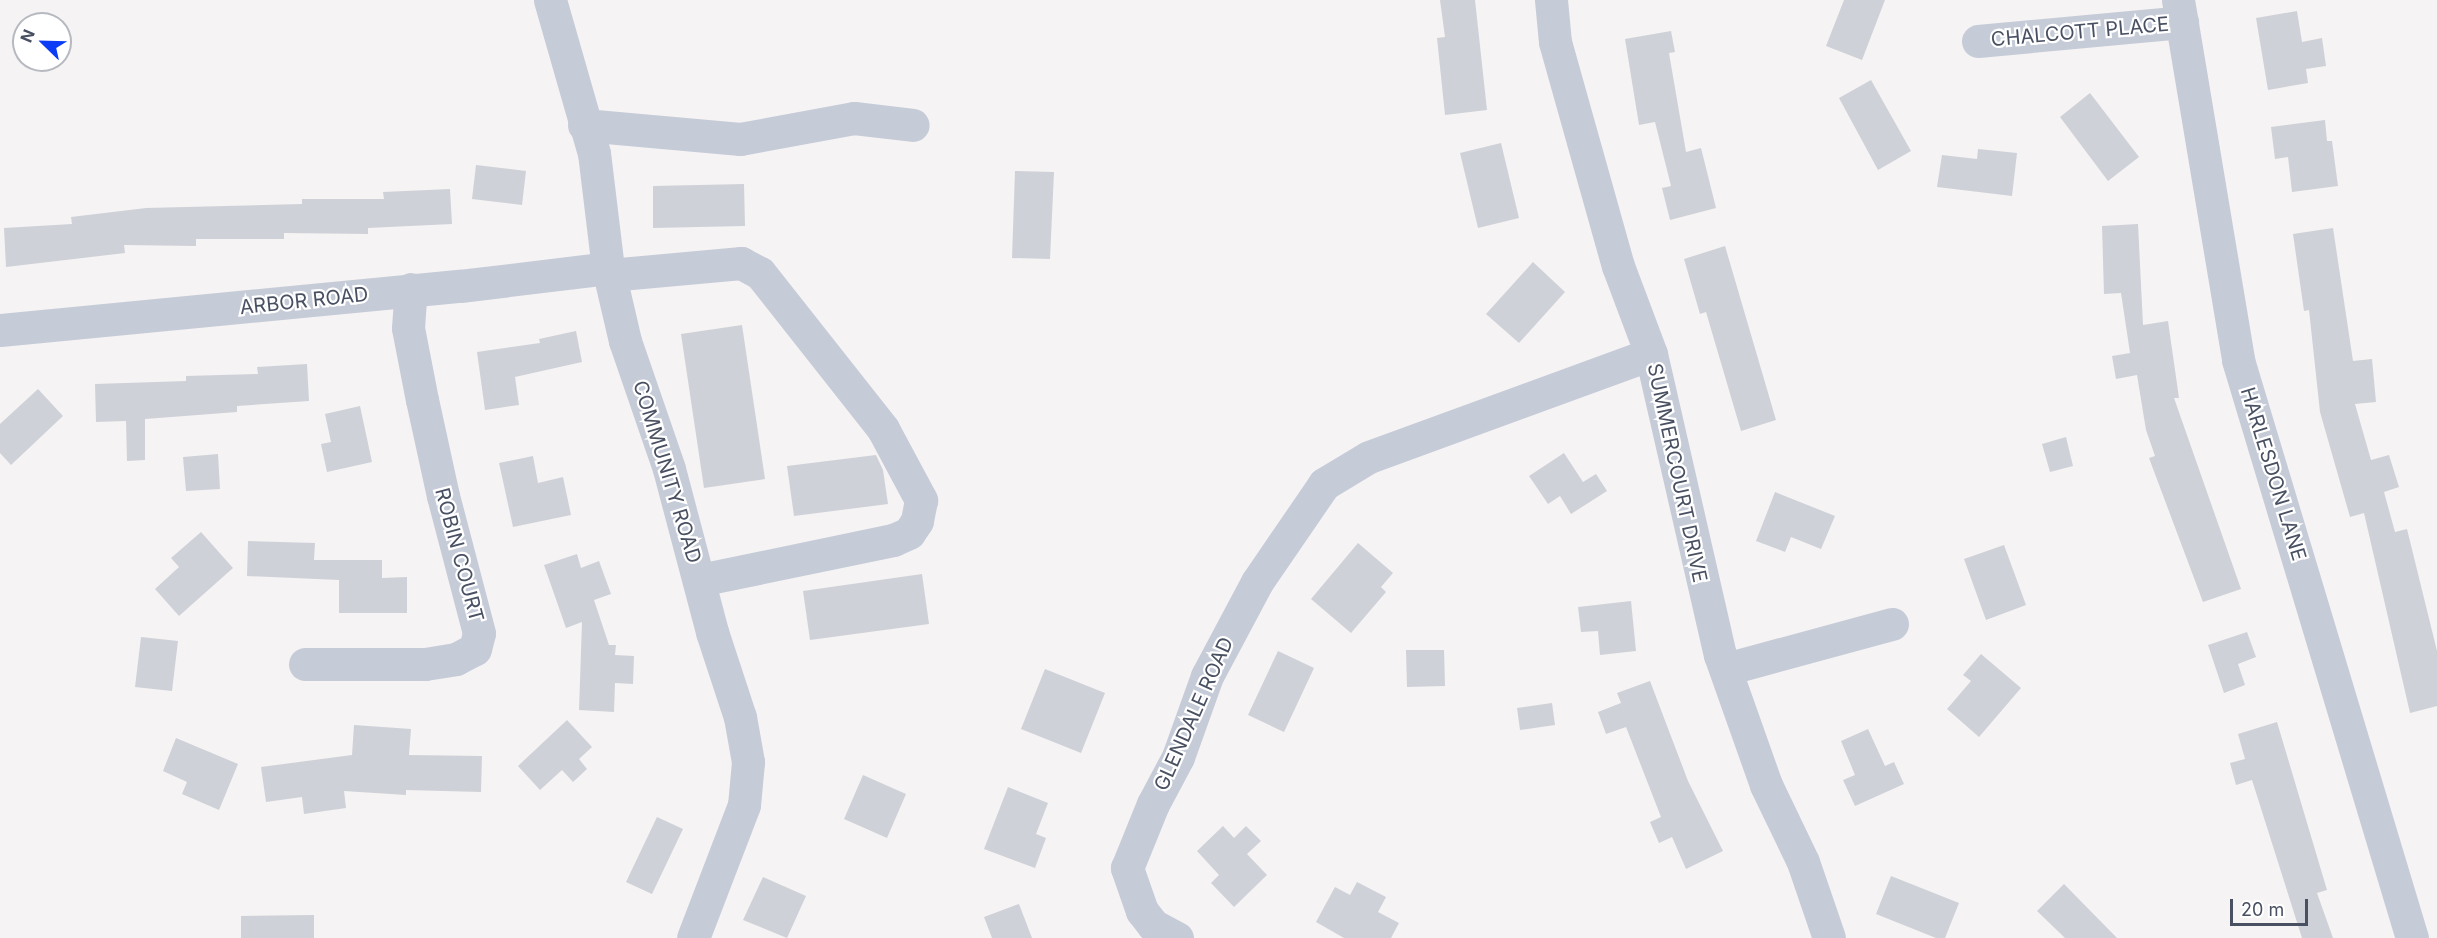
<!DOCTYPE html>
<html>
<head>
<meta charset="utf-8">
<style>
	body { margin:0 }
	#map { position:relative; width:2437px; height:938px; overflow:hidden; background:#f5f3f3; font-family:Inter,sans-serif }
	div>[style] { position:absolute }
	.building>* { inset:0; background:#cfd1d8 }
	.minor>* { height:33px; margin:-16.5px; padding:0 16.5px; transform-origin:16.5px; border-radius:16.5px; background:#c6cbd8 }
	span { translate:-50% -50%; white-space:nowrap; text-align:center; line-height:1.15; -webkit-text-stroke:4.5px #fff; paint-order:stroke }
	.street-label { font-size:20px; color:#485062 }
	.north { position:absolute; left:12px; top:12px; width:60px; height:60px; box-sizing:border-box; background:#fff; border:2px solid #b6b9c0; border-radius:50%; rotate:293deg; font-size:16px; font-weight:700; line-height:24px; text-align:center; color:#485062 }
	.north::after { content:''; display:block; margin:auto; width:21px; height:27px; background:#0c3cf6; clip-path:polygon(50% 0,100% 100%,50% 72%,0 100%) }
	.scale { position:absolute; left:2230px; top:899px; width:78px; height:27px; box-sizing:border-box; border:3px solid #485062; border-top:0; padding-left:8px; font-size:18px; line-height:21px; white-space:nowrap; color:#485062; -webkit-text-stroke:4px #fff; paint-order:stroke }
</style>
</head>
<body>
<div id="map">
	<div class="building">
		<div style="clip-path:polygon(1440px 0,1475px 0,1487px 110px,1445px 115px,1437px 38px,1445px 37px)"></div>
		<div style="clip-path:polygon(1844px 0,1885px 0,1862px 60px,1826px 46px)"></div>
		<div style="clip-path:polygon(2297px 11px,2302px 42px,2322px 38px,2326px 66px,2306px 69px,2308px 83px,2268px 90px,2256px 18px)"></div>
		<div style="clip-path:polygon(1671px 31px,1675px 52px,1669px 53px,1686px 152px,1701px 148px,1716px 208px,1670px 220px,1662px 188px,1671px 186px,1655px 122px,1639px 125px,1625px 39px)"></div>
		<div style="clip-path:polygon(1871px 80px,1911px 151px,1878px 170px,1839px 98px)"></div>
		<div style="clip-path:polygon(2090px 93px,2139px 157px,2108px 181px,2060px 117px)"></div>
		<div style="clip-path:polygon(2325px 120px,2327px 141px,2332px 141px,2338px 186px,2292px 192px,2288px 157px,2275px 159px,2271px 127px)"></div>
		<div style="clip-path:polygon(1501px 143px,1519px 218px,1478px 228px,1460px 153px)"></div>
		<div style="clip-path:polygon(1978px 149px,2017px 153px,2012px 196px,1937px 187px,1942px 155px,1977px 159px)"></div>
		<div style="clip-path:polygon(476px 165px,526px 171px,522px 205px,472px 199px)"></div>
		<div style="clip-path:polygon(1015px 171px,1054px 172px,1050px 259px,1012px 258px)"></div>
		<div style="clip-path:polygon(744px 184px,745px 226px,653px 228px,653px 186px)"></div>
		<div style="clip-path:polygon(450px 189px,452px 224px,368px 228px,368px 234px,284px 233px,284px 239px,196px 239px,196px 246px,124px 245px,125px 253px,6px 267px,4px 228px,72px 224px,71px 217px,146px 208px,302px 204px,302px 199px,384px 199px,383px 192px)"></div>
		<div style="clip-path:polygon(2138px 224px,2143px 325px,2168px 321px,2179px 398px,2174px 398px,2241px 589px,2203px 602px,2149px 458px,2155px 456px,2146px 430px,2137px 375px,2116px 379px,2112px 356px,2130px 353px,2121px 293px,2104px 294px,2102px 226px)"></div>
		<div style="clip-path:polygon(2333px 228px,2353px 361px,2372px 359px,2376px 402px,2355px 404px,2371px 460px,2389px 455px,2399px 487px,2384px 492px,2395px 532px,2407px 529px,2437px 651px,2437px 706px,2410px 713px,2364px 513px,2350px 517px,2320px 412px,2309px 310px,2304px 311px,2293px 234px)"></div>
		<div style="clip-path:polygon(1725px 246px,1776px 420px,1741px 431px,1706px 312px,1700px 314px,1684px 259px)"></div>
		<div style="clip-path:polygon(1533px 262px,1565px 292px,1519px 343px,1486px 314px)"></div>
		<div style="clip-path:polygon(742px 325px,765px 479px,704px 488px,681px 334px)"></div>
		<div style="clip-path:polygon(576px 331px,582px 362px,515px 377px,519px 405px,485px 410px,477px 352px,540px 343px,539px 339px)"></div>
		<div style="clip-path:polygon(307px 364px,309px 401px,237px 406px,237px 412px,145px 419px,145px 460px,127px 461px,126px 421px,96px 422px,95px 384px,186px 381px,186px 376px,258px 374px,257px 367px)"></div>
		<div style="clip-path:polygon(38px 389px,63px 416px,11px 465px,0 453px,0 424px)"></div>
		<div style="clip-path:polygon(360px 406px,372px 462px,327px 472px,321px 444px,331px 442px,325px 414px)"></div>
		<div style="clip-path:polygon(2066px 437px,2073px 466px,2050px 472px,2042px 444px)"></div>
		<div style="clip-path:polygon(1564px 453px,1583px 482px,1596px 474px,1607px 491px,1571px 514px,1560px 496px,1548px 504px,1529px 476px)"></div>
		<div style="clip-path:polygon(218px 454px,220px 489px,186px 491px,183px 457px)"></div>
		<div style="clip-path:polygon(876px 455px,883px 470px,888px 504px,794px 516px,787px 466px)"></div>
		<div style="clip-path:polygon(533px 456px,538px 483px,563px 477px,571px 515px,513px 527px,499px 463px)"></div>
		<div style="clip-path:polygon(1775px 492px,1835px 516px,1821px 549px,1791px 537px,1785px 552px,1756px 541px)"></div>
		<div style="clip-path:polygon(201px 532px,233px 568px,179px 616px,155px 589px,179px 567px,171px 558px)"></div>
		<div style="clip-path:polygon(248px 541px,315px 543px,314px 560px,382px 560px,382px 578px,407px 577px,407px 613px,339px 613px,339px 580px,247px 576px)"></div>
		<div style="clip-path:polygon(1358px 543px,1393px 573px,1381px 587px,1386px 592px,1351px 633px,1311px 599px)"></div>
		<div style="clip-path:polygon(2004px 545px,2026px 605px,1986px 620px,1964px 559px)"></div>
		<div style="clip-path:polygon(577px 554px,581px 568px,599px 561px,611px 594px,594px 600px,609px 645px,616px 645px,615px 655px,634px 656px,633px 684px,615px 683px,614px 712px,579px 710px,582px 622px,566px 628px,544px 565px)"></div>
		<div style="clip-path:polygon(922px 574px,929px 624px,810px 640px,803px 591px)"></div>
		<div style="clip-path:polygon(1631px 601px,1636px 651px,1600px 655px,1598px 631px,1581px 632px,1578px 607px)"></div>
		<div style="clip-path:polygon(2247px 632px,2256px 657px,2238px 664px,2245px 685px,2224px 693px,2208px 645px)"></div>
		<div style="clip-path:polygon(141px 637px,178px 641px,172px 691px,135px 687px)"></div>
		<div style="clip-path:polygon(1406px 650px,1444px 650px,1445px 686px,1407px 687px)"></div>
		<div style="clip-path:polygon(1278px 651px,1314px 668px,1284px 732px,1248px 715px)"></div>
		<div style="clip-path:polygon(1981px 654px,2021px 688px,1979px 737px,1947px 709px,1971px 681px,1963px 675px)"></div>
		<div style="clip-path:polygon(1045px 669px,1105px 693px,1081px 753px,1021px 729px)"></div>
		<div style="clip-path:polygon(1650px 681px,1688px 781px,1723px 851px,1686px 869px,1672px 837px,1659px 843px,1650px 822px,1661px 817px,1626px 727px,1606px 734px,1598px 712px,1621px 703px,1617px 693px)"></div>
		<div style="clip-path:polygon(1552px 703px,1555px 725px,1520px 730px,1517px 708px)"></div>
		<div style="clip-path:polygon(567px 720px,592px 747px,579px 759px,587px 769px,573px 782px,562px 770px,540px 790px,518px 766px)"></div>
		<div style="clip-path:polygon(2277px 722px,2327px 890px,2317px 893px,2333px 938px,2302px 938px,2252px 780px,2236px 785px,2230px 763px,2245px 759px,2238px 734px)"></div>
		<div style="clip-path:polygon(354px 725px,411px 729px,409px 755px,482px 756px,481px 792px,406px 790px,406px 795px,344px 791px,346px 808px,304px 814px,302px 797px,266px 802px,261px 767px,352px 755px)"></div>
		<div style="clip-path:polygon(1868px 729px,1885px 766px,1894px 762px,1904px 784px,1855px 806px,1843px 780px,1855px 775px,1841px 741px)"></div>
		<div style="clip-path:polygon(176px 738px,238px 764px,219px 810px,182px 794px,187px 782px,163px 771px)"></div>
		<div style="clip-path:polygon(863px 775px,906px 794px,887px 838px,844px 819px)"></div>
		<div style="clip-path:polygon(1008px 787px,1048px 803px,1036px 834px,1046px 838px,1035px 868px,984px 849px)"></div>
		<div style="clip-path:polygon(657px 817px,683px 829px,652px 894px,626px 882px)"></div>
		<div style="clip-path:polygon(1223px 826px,1234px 838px,1246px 826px,1261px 841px,1247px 854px,1267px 875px,1234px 907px,1211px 883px,1219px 875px,1197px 851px)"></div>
		<div style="clip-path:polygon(1891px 876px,1959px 903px,1945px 938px,1936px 938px,1876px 914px)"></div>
		<div style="clip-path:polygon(763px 877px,806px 896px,787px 938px,743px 920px)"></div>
		<div style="clip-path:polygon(1357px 882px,1386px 897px,1378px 912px,1399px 923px,1391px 938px,1344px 938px,1316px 922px,1335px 887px,1350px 895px)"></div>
		<div style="clip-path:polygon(2064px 884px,2117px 938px,2065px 938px,2037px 911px)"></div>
		<div style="clip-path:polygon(1019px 904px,1032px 938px,992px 938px,984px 917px)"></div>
		<div style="clip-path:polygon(314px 915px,314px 938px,241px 938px,241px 916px)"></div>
	</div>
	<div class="minor">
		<div style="left:550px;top:0;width:159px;rotate:74deg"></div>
		<div style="left:594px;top:153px;width:116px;rotate:83.1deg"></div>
		<div style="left:608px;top:268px;width:75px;rotate:76.9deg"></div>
		<div style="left:625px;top:341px;width:135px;rotate:71deg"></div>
		<div style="left:669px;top:469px;width:169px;rotate:75.2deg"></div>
		<div style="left:712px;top:632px;width:89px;rotate:71.8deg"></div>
		<div style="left:740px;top:717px;width:46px;rotate:79.9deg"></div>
		<div style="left:748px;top:762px;width:43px;rotate:95.3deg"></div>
		<div style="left:744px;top:805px;width:142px;rotate:111deg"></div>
		<div style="left:1551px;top:0;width:42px;rotate:84.6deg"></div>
		<div style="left:1555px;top:42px;width:233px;rotate:74.3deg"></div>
		<div style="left:1618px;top:266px;width:94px;rotate:69.4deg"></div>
		<div style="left:1651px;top:354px;width:309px;rotate:77.1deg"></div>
		<div style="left:1720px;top:655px;width:138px;rotate:70.5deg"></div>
		<div style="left:1766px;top:785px;width:85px;rotate:64.3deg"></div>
		<div style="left:1803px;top:862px;width:80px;rotate:71.1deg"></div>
		<div style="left:2178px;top:0;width:365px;rotate:80.5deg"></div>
		<div style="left:2238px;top:360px;width:604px;rotate:73.25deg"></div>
		<div style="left:1978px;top:41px;width:205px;rotate:-5.3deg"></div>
		<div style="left:584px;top:125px;width:157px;rotate:5.1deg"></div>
		<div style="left:740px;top:139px;width:116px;rotate:-10.4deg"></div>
		<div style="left:854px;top:118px;width:59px;rotate:6.8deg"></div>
		<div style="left:609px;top:275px;width:133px;rotate:-5.2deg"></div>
		<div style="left:741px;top:263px;width:21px;rotate:28deg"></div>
		<div style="left:760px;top:273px;width:199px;rotate:51.7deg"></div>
		<div style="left:883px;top:429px;width:81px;rotate:61.8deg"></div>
		<div style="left:921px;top:500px;width:21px;rotate:101deg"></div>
		<div style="left:917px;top:521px;width:14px;rotate:124deg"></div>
		<div style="left:909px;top:533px;width:17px;rotate:156deg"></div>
		<div style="left:893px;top:540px;width:198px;rotate:168.3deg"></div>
		<div style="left:0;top:330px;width:462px;rotate:-5.5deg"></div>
		<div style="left:460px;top:286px;width:149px;rotate:-6.9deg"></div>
		<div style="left:305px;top:664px;width:120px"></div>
		<div style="left:425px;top:664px;width:31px;rotate:-9deg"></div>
		<div style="left:456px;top:659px;width:21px;rotate:-28deg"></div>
		<div style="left:475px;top:649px;width:16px;rotate:-76deg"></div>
		<div style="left:479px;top:633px;width:142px;rotate:-104.7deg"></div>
		<div style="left:443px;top:496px;width:98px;rotate:-102.3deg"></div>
		<div style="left:422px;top:400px;width:73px;rotate:-101deg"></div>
		<div style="left:408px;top:328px;width:39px;rotate:-86deg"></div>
		<div style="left:1726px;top:669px;width:172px;rotate:-15.2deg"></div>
		<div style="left:1177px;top:938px;width:27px;rotate:-152deg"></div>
		<div style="left:1153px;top:925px;width:18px;rotate:-128deg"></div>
		<div style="left:1142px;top:911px;width:46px;rotate:-109.2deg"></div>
		<div style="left:1127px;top:868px;width:69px;rotate:-67.9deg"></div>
		<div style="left:1153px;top:804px;width:53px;rotate:-62deg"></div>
		<div style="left:1178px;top:757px;width:86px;rotate:-70.3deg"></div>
		<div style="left:1207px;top:676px;width:106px;rotate:-62deg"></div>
		<div style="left:1257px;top:582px;width:119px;rotate:-55.6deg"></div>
		<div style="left:1324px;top:484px;width:52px;rotate:-31deg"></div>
		<div style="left:1369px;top:457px;width:300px;rotate:-20.1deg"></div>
	</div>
	<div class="street-label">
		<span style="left:2080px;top:32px;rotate:-5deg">CHALCOTT PLACE</span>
		<span style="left:304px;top:301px;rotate:-6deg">ARBOR ROAD</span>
		<span style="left:667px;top:472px;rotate:73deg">COMMUNITY ROAD</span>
		<span style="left:1677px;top:473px;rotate:78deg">SUMMERCOURT DRIVE</span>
		<span style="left:2273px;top:474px;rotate:73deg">HARLESDON LANE</span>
		<span style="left:459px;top:555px;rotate:75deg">ROBIN COURT</span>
		<span style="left:1194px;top:714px;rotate:-66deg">GLENDALE ROAD</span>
	</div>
	<div class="north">N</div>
	<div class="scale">20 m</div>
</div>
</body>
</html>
